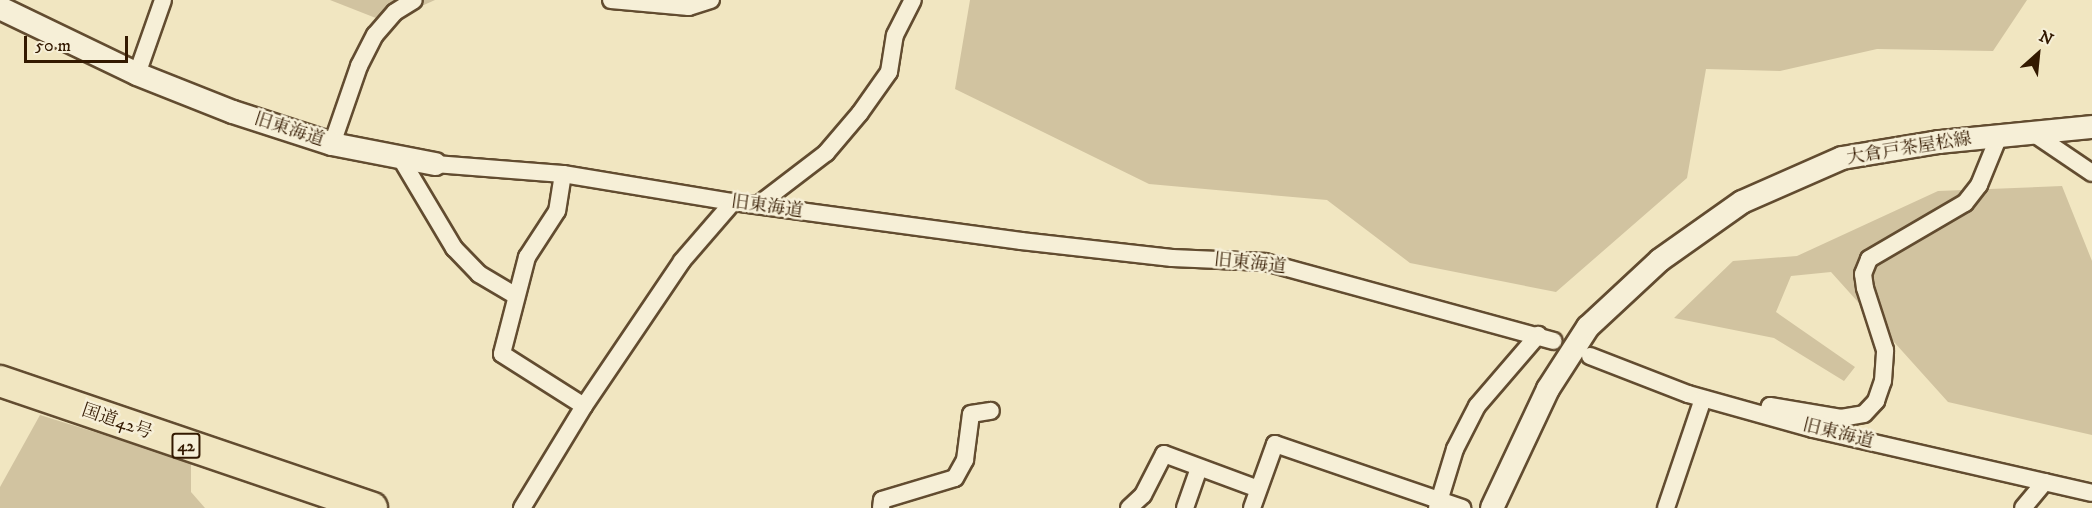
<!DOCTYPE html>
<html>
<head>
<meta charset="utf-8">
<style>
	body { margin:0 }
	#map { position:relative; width:2092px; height:508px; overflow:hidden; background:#f1e6c1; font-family:"IM FELL DW Pica","Noto Serif JP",serif }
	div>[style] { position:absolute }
	.green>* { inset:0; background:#d1c3a0 }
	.roads { filter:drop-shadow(2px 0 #624c30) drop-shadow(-2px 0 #624c30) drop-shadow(0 2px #624c30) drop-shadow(0 -2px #624c30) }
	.street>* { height:16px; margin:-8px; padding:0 8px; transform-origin:8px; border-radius:8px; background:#f6efd7 }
	.secondary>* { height:22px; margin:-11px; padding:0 11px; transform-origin:11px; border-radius:11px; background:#f6efd7 }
	.highway>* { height:30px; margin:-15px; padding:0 15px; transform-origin:15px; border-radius:15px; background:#f1e6c1 }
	span { translate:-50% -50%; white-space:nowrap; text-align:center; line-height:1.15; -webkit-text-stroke:5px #f6efd7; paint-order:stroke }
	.shield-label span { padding:2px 4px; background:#f6efd7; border:2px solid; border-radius:4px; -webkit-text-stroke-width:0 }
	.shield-label { font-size:16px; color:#331900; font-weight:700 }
	.street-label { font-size:18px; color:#331900 }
	.north { position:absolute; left:2008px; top:24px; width:60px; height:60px; -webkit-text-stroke:4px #f6efd7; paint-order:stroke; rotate:27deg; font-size:16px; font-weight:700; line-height:24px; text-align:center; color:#331900 }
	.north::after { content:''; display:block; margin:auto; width:21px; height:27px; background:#331900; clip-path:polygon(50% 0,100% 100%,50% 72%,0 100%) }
	.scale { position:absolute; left:24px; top:36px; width:104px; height:27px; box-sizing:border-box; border:3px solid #331900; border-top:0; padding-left:8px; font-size:18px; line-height:21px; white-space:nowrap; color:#331900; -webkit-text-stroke:4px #f6efd7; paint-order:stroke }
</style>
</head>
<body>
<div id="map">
	<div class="green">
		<div style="clip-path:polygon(330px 0,435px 0,386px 22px)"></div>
		<div style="clip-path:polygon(970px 0,2027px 0,1993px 51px,1877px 49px,1780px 71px,1706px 69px,1687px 178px,1556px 292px,1410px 263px,1327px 200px,1149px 184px,955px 89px)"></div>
		<div style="clip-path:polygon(2062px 186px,2092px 261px,2092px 435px,1948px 402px,1831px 272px,1791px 276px,1776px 312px,1855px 367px,1844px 381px,1774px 338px,1674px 318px,1733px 261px,1797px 256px,1938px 191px)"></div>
		<div style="clip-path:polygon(40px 415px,191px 462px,191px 492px,205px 508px,0 508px,0 487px)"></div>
	</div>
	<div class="roads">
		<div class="street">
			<div style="left:611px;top:0;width:78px;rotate:5.1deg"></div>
			<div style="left:689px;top:7px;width:23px;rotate:-18deg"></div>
			<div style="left:137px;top:74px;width:78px;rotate:-70.6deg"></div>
			<div style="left:2033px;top:133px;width:71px;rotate:34.1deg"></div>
			<div style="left:332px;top:144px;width:83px;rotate:-70.9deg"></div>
			<div style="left:359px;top:66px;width:35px;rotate:-63deg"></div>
			<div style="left:375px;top:35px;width:30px;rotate:-49deg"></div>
			<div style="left:395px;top:12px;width:22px;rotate:-32deg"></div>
			<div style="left:401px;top:159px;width:104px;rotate:59.2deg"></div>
			<div style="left:454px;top:248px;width:36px;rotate:46deg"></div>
			<div style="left:479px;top:274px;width:43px;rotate:30.7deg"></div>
			<div style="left:435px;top:164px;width:128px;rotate:4.5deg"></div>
			<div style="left:563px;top:174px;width:172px;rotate:9.4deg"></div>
			<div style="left:733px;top:202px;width:291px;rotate:7.7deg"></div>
			<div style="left:1021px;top:241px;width:152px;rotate:6.4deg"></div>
			<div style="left:1172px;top:258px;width:93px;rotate:2.5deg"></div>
			<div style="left:1265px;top:262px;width:299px;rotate:15.3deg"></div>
			<div style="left:563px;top:174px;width:37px;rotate:99deg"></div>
			<div style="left:557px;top:211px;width:55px;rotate:123.1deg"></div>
			<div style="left:527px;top:257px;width:100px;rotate:104.5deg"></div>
			<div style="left:502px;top:354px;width:97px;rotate:32.4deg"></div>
			<div style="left:758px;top:205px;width:86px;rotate:-37.4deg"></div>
			<div style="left:826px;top:153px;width:52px;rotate:-49.6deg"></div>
			<div style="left:860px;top:113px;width:50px;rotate:-54.7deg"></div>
			<div style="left:889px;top:72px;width:37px;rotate:-81deg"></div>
			<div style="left:895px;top:35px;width:39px;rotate:-63deg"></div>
			<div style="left:1590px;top:356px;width:105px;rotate:21.2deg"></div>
			<div style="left:1688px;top:394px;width:130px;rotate:15.6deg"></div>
			<div style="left:1813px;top:429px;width:286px;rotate:12.9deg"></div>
			<div style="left:1767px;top:415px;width:9px;rotate:-72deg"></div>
			<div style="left:1770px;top:406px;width:72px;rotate:9.6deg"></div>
			<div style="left:1841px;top:418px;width:23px;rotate:-10deg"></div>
			<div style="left:1864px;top:414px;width:18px;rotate:-47deg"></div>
			<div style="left:1876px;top:401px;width:21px;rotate:-71deg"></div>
			<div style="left:1883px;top:381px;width:31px;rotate:-86deg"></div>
			<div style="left:1885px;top:350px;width:65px;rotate:-107.9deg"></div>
			<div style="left:1865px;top:288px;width:14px;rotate:-98deg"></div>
			<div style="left:1863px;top:274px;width:16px;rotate:-68deg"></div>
			<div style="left:1869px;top:259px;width:111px;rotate:-30.3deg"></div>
			<div style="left:1965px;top:203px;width:23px;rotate:-52deg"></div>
			<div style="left:1979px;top:185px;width:53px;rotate:-67.8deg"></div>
			<div style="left:522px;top:508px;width:119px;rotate:-58.7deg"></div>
			<div style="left:584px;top:406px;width:175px;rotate:-55.9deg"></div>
			<div style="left:682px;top:261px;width:78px;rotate:-49.2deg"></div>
			<div style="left:881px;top:508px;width:8px;rotate:-83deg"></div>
			<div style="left:882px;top:500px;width:76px;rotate:-16.8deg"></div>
			<div style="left:955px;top:478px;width:21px;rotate:-61deg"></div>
			<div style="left:965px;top:460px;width:46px;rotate:-82.6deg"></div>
			<div style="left:971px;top:414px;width:20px;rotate:-9deg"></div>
			<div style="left:1129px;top:508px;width:19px;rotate:-43deg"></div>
			<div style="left:1143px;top:495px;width:46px;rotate:-62.9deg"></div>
			<div style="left:1164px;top:454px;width:100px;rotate:20.4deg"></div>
			<div style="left:1185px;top:508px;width:42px;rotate:-70.7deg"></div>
			<div style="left:1252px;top:508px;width:68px;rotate:-70.2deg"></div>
			<div style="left:1275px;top:444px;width:198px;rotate:18.9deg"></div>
			<div style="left:1437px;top:508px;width:62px;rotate:-73deg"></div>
			<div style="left:1455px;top:449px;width:48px;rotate:-62.9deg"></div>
			<div style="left:1477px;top:406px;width:94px;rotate:-49.3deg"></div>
			<div style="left:1666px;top:508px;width:115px;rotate:-71.3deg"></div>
			<div style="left:2023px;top:508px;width:34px;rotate:-50deg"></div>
		</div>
		<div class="secondary">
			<div style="left:0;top:8px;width:152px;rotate:25.7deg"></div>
			<div style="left:137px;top:74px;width:103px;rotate:21.6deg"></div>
			<div style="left:233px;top:112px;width:104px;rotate:17.9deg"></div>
			<div style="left:332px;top:144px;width:105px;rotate:11deg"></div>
			<div style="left:1492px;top:508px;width:132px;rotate:-64.8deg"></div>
			<div style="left:1548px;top:389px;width:74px;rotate:-57.2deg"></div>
			<div style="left:1588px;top:327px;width:98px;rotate:-42.9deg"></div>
			<div style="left:1660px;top:260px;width:100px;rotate:-35.3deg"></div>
			<div style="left:1742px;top:202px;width:109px;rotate:-23.7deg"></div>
			<div style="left:1842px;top:158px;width:98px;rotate:-9.4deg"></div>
			<div style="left:1939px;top:142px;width:154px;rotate:-5.6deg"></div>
		</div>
		<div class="highway">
			<div style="left:0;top:381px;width:393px;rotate:18.8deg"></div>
		</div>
	</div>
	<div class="shield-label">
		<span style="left:186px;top:446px">42</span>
	</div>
	<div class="street-label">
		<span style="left:289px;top:130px;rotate:18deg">旧東海道</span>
		<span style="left:1909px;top:149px;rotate:-9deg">大倉戸茶屋松線</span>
		<span style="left:767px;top:207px;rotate:8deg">旧東海道</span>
		<span style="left:1250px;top:264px;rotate:6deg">旧東海道</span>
		<span style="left:117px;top:422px;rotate:19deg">国道42号</span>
		<span style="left:1838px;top:434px;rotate:14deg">旧東海道</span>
	</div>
	<div class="north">N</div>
	<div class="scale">50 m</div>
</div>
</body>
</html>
